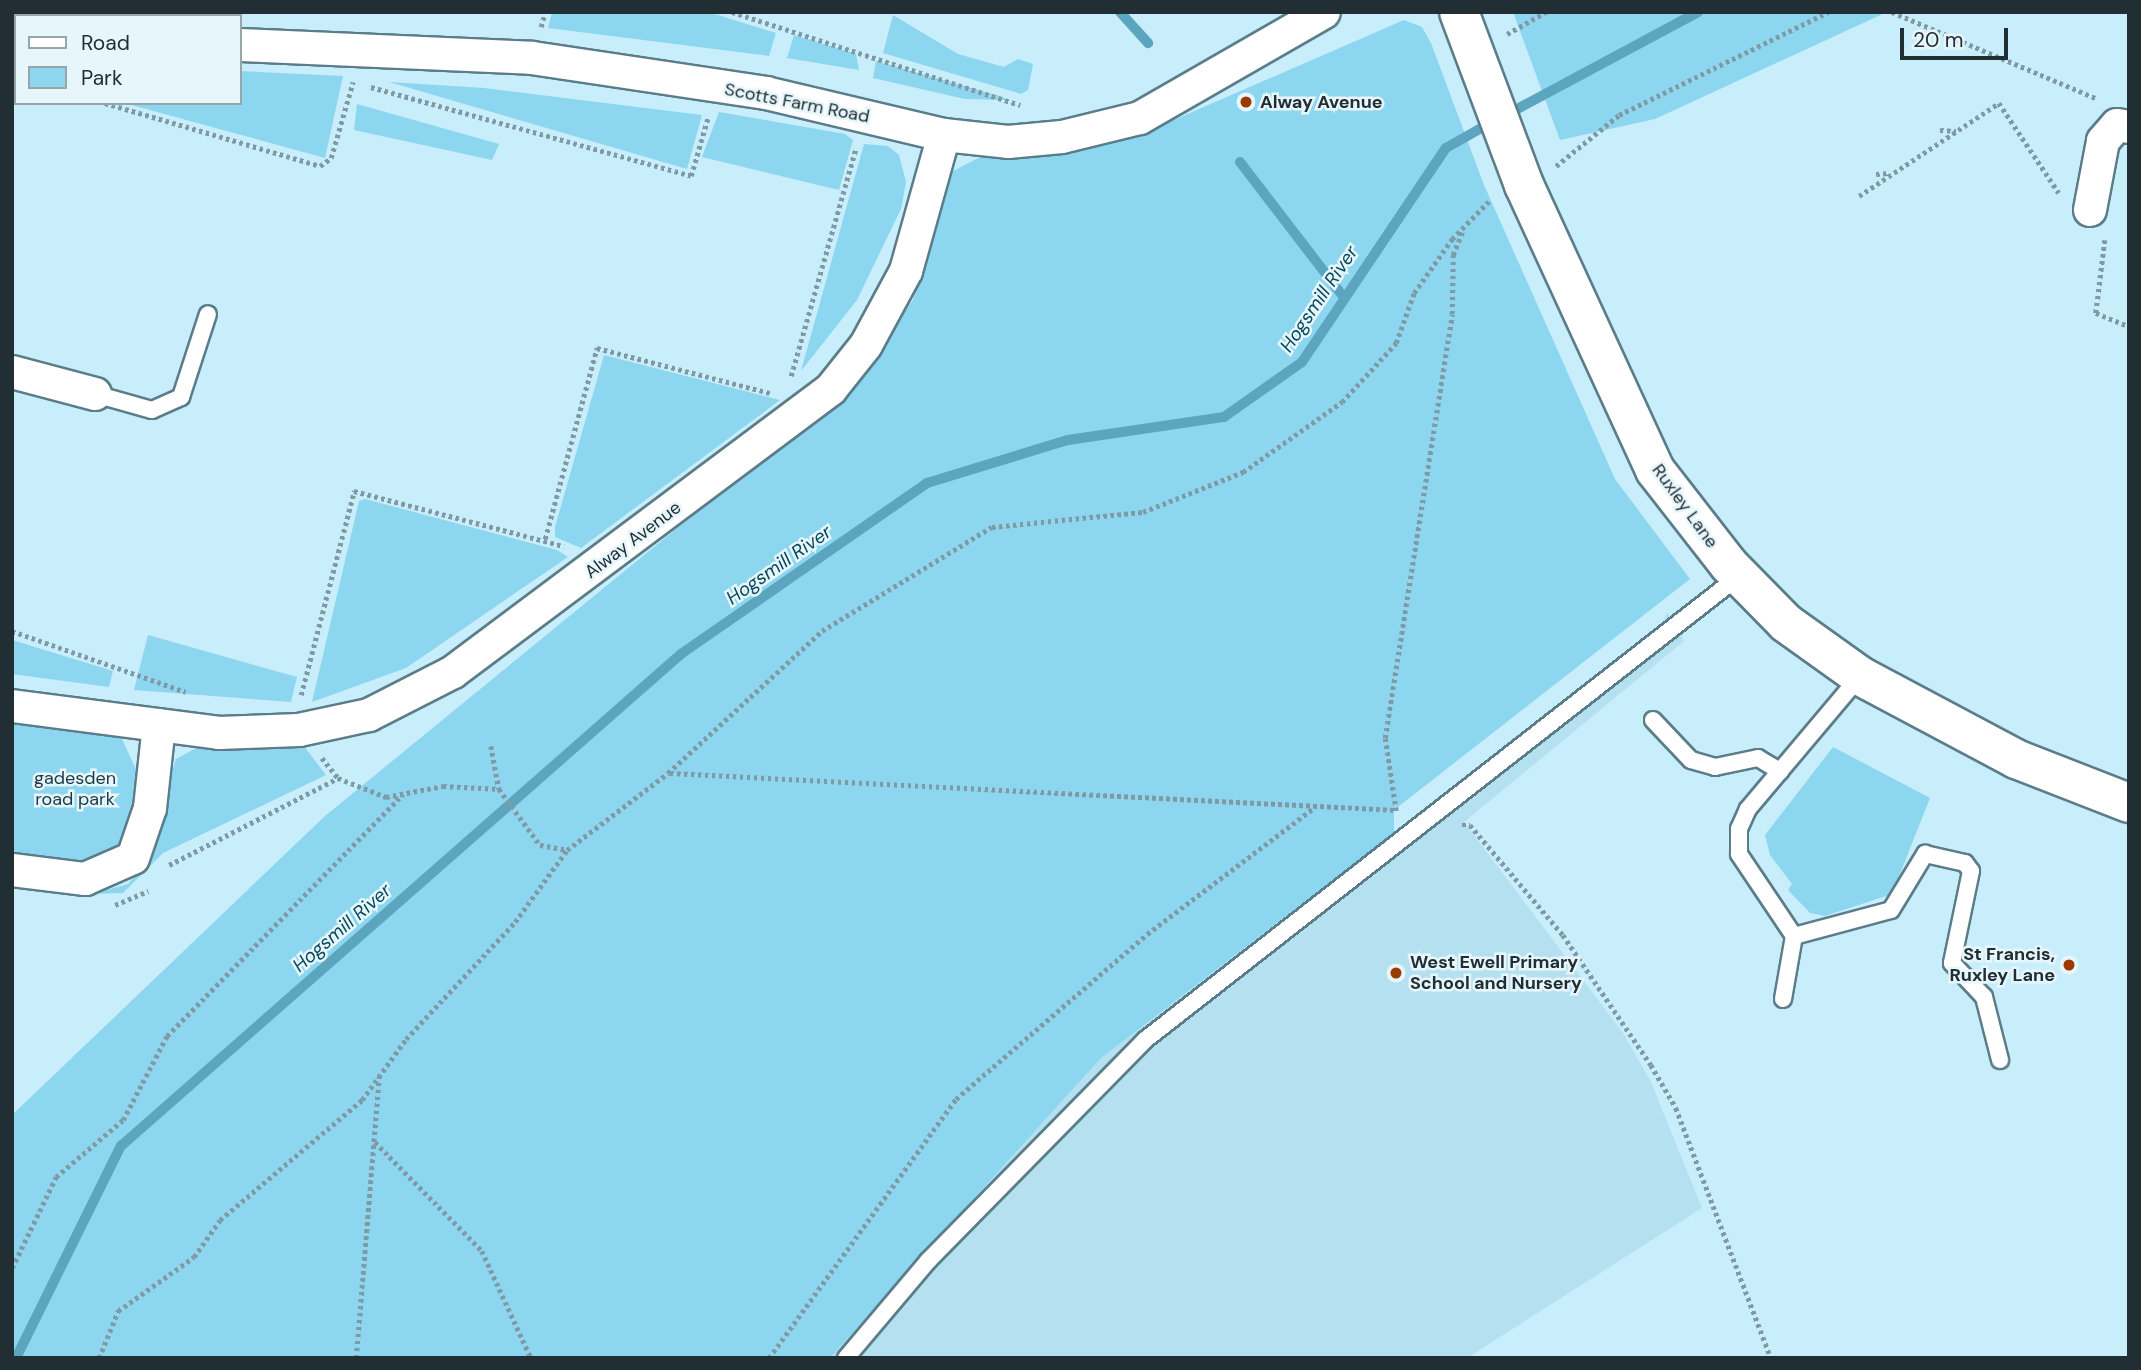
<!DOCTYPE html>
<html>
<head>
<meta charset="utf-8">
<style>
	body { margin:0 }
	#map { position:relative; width:2141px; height:1370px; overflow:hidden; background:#c8edfb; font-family:"DM Sans",sans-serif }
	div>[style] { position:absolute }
	.built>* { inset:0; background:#b4e0f0 }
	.green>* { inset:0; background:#8dd6ef }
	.stream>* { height:10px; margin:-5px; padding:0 5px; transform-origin:5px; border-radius:5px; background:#5ca5be }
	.path>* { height:4.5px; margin-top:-2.25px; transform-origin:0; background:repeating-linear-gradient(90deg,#7f9aa4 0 3.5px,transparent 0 7px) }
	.roads { filter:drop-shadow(2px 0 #5b7d89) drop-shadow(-2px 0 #5b7d89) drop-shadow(0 2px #5b7d89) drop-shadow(0 -2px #5b7d89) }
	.service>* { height:16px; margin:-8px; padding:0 8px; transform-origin:8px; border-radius:8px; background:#fff }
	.minor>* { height:32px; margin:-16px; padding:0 16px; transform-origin:16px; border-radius:16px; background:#fff }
	.secondary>* { height:38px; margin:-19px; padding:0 19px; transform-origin:19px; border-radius:19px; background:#fff }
	.dots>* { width:19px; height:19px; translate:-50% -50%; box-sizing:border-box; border:4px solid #e7f6fb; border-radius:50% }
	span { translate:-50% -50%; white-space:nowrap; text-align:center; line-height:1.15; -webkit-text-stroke:5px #e7f6fb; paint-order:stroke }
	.poi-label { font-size:18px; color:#212f34; font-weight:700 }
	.left { translate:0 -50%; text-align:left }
	.right { translate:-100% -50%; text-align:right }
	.street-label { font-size:18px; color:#212f34 }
	.park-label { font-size:18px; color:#193b46 }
	.water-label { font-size:19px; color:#07495b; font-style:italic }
	.frame { position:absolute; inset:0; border:14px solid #212f34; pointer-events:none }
	.legend { position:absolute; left:14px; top:14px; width:228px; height:91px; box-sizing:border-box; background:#e7f6fb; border:2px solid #98a6ab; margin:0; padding:9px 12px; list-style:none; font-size:21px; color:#212f34 }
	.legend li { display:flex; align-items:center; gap:14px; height:35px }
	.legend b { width:35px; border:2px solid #98a6ab }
	.scale { position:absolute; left:1900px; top:28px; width:108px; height:32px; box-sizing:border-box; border:4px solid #212f34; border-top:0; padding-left:9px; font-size:21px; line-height:24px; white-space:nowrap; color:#212f34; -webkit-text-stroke:5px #e7f6fb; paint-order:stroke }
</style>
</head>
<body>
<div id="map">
	<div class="built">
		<div style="clip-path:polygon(1667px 612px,1684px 641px,1464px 822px,1623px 1033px,1651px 1082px,1702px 1208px,1467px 1358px,830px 1358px,1100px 1059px,1660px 630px)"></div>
	</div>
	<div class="green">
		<div style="clip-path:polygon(552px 12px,708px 12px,776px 33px,769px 56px,548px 28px)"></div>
		<div style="clip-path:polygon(1513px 12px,1887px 12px,1655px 119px,1560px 140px)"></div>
		<div style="clip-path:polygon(893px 15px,958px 54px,1004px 67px,1018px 59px,1033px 64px,1028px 90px,1021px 94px,883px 53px)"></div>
		<div style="clip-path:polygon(1404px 20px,1422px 27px,1431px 43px,1484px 185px,1615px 479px,1690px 579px,1394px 810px,1394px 833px,1100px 1059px,830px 1358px,12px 1358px,12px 1115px,325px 816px,846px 390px,913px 300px,953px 171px,986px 154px,1098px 146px,1160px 126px)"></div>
		<div style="clip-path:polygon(794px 35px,856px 54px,859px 70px,787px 58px)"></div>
		<div style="clip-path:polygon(876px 61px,1003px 97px,1006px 100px,965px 99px,873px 78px)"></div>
		<div style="clip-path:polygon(240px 71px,343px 76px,325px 158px,124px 103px,240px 103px)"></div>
		<div style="clip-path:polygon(389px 82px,484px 88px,702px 115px,687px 169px)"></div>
		<div style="clip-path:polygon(357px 104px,499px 144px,492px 160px,354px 130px)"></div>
		<div style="clip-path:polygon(719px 112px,845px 134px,853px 140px,839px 190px,702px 157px)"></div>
		<div style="clip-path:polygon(864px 144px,888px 146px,899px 155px,906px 182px,901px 209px,857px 300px,801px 371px)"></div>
		<div style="clip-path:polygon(604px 355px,780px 400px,581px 548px,555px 537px,555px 527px)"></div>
		<div style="clip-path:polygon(365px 499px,557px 550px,568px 557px,406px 668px,312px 702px,359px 501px)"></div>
		<div style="clip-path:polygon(148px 635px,297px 677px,291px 702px,134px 690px)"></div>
		<div style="clip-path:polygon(12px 640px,113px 671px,109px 687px,12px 674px)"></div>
		<div style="clip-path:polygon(12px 717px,101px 729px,122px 739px,140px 778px,132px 824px,123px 845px,105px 859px,84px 864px,12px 854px)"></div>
		<div style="clip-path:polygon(300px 741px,326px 775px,163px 853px,123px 893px,92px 894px,128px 884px,142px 869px,176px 759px,200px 746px)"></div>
		<div style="clip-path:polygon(1833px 747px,1930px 798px,1892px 894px,1825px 916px,1810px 913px,1788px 890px,1792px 884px,1770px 855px,1765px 835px)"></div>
	</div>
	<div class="stream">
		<div style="left:1120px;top:12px;width:42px;rotate:47.9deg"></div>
		<div style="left:1506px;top:115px;width:218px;rotate:-28.2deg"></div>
		<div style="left:1240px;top:162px;width:168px;rotate:52.5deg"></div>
		<div style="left:16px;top:1358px;width:237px;rotate:-63.7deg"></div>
		<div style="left:121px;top:1146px;width:745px;rotate:-41.3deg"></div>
		<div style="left:681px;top:654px;width:300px;rotate:-34.8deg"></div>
		<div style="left:927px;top:483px;width:147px;rotate:-17deg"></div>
		<div style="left:1068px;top:440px;width:158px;rotate:-8.4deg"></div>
		<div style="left:1224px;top:417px;width:95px;rotate:-35.2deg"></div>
		<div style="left:1302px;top:362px;width:258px;rotate:-56.1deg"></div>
		<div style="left:1446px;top:148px;width:53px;rotate:-29.5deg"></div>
	</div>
	<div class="path">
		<div style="left:732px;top:12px;width:303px;rotate:17.9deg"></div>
		<div style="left:1892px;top:12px;width:221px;rotate:22.9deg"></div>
		<div style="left:541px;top:27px;width:16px;rotate:-75deg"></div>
		<div style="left:1507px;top:34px;width:45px;rotate:-29.4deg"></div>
		<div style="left:371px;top:87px;width:332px;rotate:15.5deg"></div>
		<div style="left:691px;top:176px;width:61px;rotate:-73.9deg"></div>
		<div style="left:105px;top:103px;width:224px;rotate:16.3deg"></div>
		<div style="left:320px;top:166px;width:14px;rotate:-36deg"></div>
		<div style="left:331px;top:158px;width:79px;rotate:-73.9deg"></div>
		<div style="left:1940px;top:130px;width:16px;rotate:4deg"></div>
		<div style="left:1556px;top:166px;width:81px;rotate:-39deg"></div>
		<div style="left:1619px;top:115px;width:233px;rotate:-26.2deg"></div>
		<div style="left:1876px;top:174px;width:13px;rotate:-4deg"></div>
		<div style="left:1859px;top:196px;width:168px;rotate:-33.6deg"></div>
		<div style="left:1999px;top:103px;width:108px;rotate:56.3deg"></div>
		<div style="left:2105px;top:240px;width:74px;rotate:97deg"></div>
		<div style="left:2096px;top:313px;width:35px;rotate:22deg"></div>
		<div style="left:791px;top:376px;width:237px;rotate:-74.1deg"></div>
		<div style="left:545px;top:539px;width:198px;rotate:-74.8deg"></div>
		<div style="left:597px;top:348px;width:179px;rotate:14.6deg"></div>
		<div style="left:12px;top:631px;width:184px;rotate:19.3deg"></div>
		<div style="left:301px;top:695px;width:211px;rotate:-75.4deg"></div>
		<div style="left:354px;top:491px;width:217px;rotate:14.7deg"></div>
		<div style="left:491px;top:746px;width:44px;rotate:79.5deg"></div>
		<div style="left:499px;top:789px;width:69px;rotate:53.8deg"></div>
		<div style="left:540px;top:845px;width:27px;rotate:10deg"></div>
		<div style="left:322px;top:758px;width:26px;rotate:51deg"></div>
		<div style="left:338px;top:778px;width:52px;rotate:21.6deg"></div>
		<div style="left:386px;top:797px;width:58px;rotate:-10.9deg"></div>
		<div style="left:443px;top:786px;width:56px;rotate:3.1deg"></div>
		<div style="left:670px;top:773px;width:726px;rotate:2.92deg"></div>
		<div style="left:1396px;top:811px;width:74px;rotate:-98.6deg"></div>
		<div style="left:1385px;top:738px;width:429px;rotate:-81deg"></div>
		<div style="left:1452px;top:314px;width:59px;rotate:-89deg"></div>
		<div style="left:1453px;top:255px;width:27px;rotate:-68deg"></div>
		<div style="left:1462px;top:825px;width:8px"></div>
		<div style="left:1470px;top:825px;width:144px;rotate:49.8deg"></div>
		<div style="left:1563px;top:935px;width:157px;rotate:55.9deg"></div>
		<div style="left:1651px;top:1065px;width:50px;rotate:59.8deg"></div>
		<div style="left:1676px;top:1108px;width:267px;rotate:69.2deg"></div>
		<div style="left:169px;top:865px;width:190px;rotate:-27.2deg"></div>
		<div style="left:115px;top:905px;width:36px;rotate:-23deg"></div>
		<div style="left:375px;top:1142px;width:153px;rotate:45.5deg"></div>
		<div style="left:482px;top:1251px;width:118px;rotate:65.4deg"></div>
		<div style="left:12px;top:1268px;width:101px;rotate:-64.2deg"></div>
		<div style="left:56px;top:1177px;width:88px;rotate:-40.4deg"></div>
		<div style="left:123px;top:1120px;width:95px;rotate:-62.4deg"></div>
		<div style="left:167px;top:1036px;width:338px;rotate:-45.7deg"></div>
		<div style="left:99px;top:1358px;width:51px;rotate:-68deg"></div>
		<div style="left:118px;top:1311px;width:93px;rotate:-35.4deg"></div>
		<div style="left:194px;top:1257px;width:45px;rotate:-54.9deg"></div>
		<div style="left:220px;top:1220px;width:186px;rotate:-40.2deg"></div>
		<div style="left:362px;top:1100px;width:75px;rotate:-54.2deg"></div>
		<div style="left:406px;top:1039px;width:160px;rotate:-47deg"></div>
		<div style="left:515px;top:922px;width:89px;rotate:-54.2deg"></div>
		<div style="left:567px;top:850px;width:127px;rotate:-37.3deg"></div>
		<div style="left:668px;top:773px;width:209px;rotate:-42.7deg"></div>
		<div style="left:822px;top:631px;width:199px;rotate:-31.5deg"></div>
		<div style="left:992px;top:527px;width:152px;rotate:-5.7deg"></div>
		<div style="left:1143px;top:512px;width:108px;rotate:-21.8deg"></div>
		<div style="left:1243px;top:472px;width:121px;rotate:-35.3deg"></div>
		<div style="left:1342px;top:402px;width:80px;rotate:-47.5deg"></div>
		<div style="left:1396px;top:343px;width:53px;rotate:-70.2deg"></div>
		<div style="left:1414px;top:293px;width:66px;rotate:-54.9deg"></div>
		<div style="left:1452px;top:239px;width:53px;rotate:-45.8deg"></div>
		<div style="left:356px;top:1358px;width:282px;rotate:-85.3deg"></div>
		<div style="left:769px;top:1358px;width:319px;rotate:-54.2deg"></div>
		<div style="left:956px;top:1099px;width:252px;rotate:-40.8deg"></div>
		<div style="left:1147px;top:934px;width:211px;rotate:-37.1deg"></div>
	</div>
	<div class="roads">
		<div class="service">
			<div style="left:95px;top:394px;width:59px;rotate:15.7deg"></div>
			<div style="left:152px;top:410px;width:32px;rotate:-24deg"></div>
			<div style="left:181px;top:397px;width:87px;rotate:-72deg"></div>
			<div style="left:1653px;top:720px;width:55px;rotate:46.5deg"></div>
			<div style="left:1691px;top:760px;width:25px;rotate:16deg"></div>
			<div style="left:1715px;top:767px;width:44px;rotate:-11.8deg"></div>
			<div style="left:1758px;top:758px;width:26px;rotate:31deg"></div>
			<div style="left:1794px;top:936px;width:100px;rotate:-15deg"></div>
			<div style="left:1891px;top:910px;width:66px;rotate:-58.7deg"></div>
			<div style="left:1925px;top:854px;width:41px;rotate:12.7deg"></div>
			<div style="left:1965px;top:863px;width:10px;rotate:53deg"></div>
			<div style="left:1971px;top:871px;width:94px;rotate:101.7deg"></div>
			<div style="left:1952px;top:963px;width:47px;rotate:46.7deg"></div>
			<div style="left:1984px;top:997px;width:65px;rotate:75.7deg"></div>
			<div style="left:1783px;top:999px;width:64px;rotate:-80.1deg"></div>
			<div style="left:1794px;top:936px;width:99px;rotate:-123.9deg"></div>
			<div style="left:1739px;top:854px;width:25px;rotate:-90deg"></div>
			<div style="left:1739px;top:829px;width:22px;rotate:-66deg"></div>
			<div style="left:1748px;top:809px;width:174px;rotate:-49.9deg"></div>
			<div style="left:846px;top:1358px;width:127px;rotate:-49.8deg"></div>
			<div style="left:928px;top:1261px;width:310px;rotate:-45.5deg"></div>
			<div style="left:1145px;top:1040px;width:754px;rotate:-37.99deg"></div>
		</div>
		<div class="minor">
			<div style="left:12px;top:39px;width:4px"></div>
			<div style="left:240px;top:45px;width:292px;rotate:2.5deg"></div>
			<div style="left:532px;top:58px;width:237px;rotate:8.5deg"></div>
			<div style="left:766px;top:93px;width:183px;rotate:13.3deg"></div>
			<div style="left:944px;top:135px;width:64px;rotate:6.2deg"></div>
			<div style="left:1008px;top:142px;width:54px;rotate:-5.3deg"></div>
			<div style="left:1062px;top:137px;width:80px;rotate:-13.7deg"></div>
			<div style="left:1140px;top:118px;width:212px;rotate:-29.9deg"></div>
			<div style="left:2090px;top:210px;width:70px;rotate:-79.3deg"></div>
			<div style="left:2103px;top:141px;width:21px;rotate:-49deg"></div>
			<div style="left:2117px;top:125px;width:12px;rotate:9deg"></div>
			<div style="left:12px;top:372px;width:86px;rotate:14.8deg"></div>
			<div style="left:12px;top:706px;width:209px;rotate:7.4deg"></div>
			<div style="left:219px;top:733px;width:80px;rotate:-2.1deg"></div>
			<div style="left:299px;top:730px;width:72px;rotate:-12.1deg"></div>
			<div style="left:369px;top:715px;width:94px;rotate:-27.1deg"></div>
			<div style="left:453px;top:672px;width:472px;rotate:-36.8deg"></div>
			<div style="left:831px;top:389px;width:56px;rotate:-51.5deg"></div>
			<div style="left:866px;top:345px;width:84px;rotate:-61.6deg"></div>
			<div style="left:906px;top:271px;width:141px;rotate:-74.4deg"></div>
			<div style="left:12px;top:870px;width:74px;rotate:7deg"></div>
			<div style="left:85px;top:879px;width:52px;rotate:-23.6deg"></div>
			<div style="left:133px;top:858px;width:53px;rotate:-71.2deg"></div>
			<div style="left:150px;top:808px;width:83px;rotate:-83.8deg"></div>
		</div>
		<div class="secondary">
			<div style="left:1459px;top:12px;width:185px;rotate:69.4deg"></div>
			<div style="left:1524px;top:185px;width:314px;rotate:65.3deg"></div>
			<div style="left:1655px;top:470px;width:120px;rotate:52.1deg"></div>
			<div style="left:1729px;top:565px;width:81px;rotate:45.5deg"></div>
			<div style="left:1786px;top:623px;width:91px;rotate:35.6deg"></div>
			<div style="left:1860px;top:676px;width:177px;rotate:28deg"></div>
			<div style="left:2016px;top:759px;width:121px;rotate:21.3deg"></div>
		</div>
	</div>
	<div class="dots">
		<div style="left:1246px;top:102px;background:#9c3900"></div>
		<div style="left:2069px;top:965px;background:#9c3900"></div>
		<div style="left:1396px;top:973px;background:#9c3900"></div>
	</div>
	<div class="poi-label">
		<span class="left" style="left:1260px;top:102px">Alway Avenue</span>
		<span class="right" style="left:2055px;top:965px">St Francis,<br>Ruxley Lane</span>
		<span class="left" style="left:1410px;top:973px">West Ewell Primary<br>School and Nursery</span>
	</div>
	<div class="street-label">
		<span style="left:797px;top:103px;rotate:11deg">Scotts Farm Road</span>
		<span style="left:1685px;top:506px;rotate:54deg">Ruxley Lane</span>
		<span style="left:633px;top:540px;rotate:-37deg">Alway Avenue</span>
	</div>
	<div class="park-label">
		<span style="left:75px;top:789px">gadesden<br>road park</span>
	</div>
	<div class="water-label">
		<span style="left:1319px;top:299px;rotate:-56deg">Hogsmill River</span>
		<span style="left:779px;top:565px;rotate:-35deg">Hogsmill River</span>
		<span style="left:342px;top:928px;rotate:-41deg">Hogsmill River</span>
	</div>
	<div class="frame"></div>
	<ul class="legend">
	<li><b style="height:9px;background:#fff"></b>Road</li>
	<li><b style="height:19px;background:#8dd6ef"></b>Park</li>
	</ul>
	<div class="scale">20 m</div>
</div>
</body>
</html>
